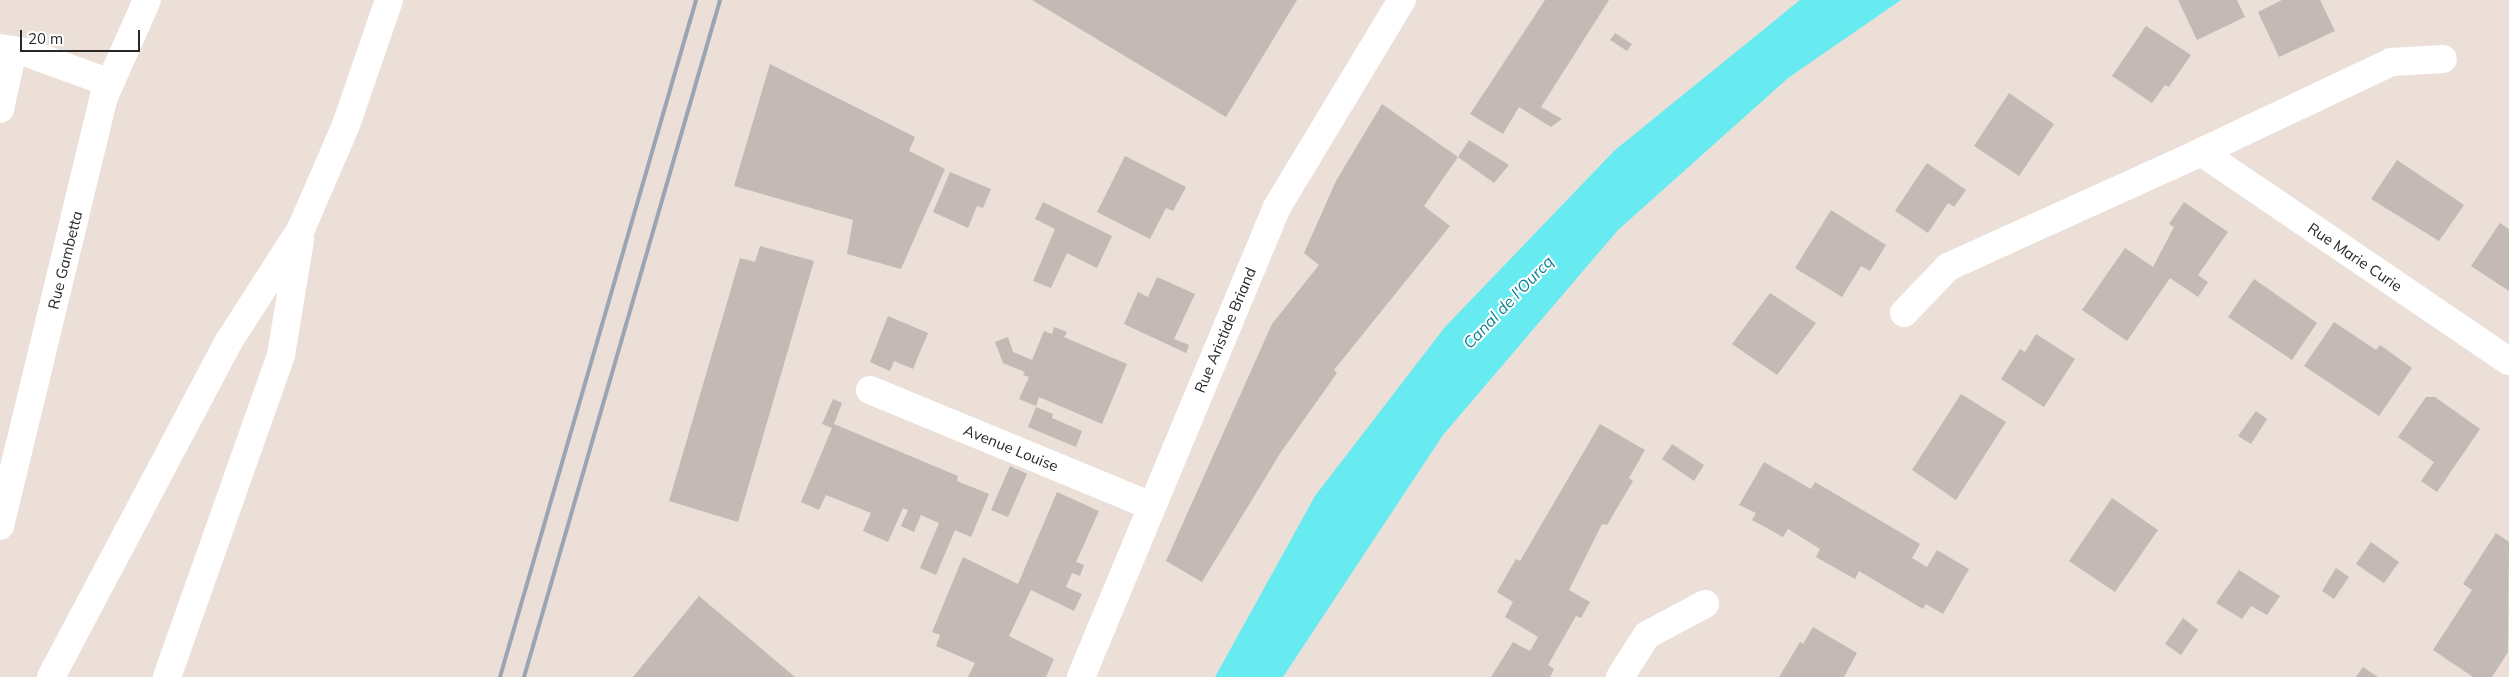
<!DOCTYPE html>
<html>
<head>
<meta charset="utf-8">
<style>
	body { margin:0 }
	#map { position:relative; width:2509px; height:677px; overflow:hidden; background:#ebdfd8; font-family:Mulish,sans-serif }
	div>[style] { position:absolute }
	.water>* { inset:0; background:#67ebf1 }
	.building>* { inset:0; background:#c3b9b5 }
	.minor>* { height:28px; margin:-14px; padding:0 14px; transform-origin:14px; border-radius:14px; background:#fff }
	.rail>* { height:4px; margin:-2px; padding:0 2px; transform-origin:2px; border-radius:2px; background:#9ba4b3 }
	span { translate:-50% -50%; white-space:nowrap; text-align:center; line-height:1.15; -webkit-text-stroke:4px #fff; paint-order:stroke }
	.street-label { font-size:15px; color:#282828 }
	.water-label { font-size:16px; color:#098193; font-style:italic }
	.scale { position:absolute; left:20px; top:30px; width:120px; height:22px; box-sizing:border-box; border:2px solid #282828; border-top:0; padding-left:6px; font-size:15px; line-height:18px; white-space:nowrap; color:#282828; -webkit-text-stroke:4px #fff; paint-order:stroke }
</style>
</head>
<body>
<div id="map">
	<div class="water">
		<div style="clip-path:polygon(1800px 0,1901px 0,1788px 78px,1618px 230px,1443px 435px,1283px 677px,1215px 677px,1315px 496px,1445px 327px,1615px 150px)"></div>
	</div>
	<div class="building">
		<div style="clip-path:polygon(1032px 0,1297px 0,1226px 117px)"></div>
		<div style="clip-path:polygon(1545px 0,1609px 0,1541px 107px,1562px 119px,1551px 127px,1519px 107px,1503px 134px,1470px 114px)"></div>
		<div style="clip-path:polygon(2178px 0,2237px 0,2245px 17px,2197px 40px)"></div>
		<div style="clip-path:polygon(2282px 0,2320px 0,2335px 31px,2279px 57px,2258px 12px)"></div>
		<div style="clip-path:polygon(2146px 26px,2191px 55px,2169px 87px,2165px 85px,2152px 103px,2112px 76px)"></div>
		<div style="clip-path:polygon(1615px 33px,1632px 44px,1627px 51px,1610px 40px)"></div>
		<div style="clip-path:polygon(770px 64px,915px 137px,909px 151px,945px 169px,901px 269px,847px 254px,853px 220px,734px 186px)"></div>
		<div style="clip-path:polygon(2009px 93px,2054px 124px,2019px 176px,1974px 146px)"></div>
		<div style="clip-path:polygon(1382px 104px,1458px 157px,1424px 206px,1450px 226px,1334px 370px,1337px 373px,1281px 452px,1202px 582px,1166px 561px,1272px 324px,1319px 265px,1304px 253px,1336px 181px)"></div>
		<div style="clip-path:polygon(1469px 140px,1509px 165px,1494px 183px,1458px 157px)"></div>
		<div style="clip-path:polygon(1125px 156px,1186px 187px,1173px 211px,1166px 208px,1150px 239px,1097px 212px)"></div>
		<div style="clip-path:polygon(2397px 160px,2464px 205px,2439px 241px,2371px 199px)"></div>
		<div style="clip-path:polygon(1927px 163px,1966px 190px,1954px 207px,1948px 203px,1928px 233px,1895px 211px)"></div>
		<div style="clip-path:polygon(950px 172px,991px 189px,983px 208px,977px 206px,968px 228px,933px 212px)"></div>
		<div style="clip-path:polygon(1043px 202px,1112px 236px,1097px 268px,1067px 253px,1051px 288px,1033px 281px,1055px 229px,1035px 219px)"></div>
		<div style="clip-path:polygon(2184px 202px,2228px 232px,2198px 275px,2208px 282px,2198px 297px,2170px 278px,2127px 341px,2082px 310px,2125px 248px,2153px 267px,2174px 227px,2169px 224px)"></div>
		<div style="clip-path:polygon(1831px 210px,1886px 245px,1870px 271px,1861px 266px,1842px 297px,1795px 268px)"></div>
		<div style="clip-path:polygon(2500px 223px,2509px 229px,2509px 291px,2471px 266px)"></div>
		<div style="clip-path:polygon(760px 246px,814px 261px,738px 522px,669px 501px,740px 258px,755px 262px)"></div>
		<div style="clip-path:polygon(1157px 277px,1195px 294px,1174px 339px,1189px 345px,1186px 353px,1124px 324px,1138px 292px,1148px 297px)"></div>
		<div style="clip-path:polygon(2254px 279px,2317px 323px,2292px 360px,2228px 317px)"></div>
		<div style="clip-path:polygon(1770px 293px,1816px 323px,1777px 375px,1732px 344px)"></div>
		<div style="clip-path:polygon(888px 316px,928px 333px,913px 369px,894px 361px,890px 371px,870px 362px)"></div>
		<div style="clip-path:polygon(2334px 322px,2376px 350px,2380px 345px,2412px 368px,2379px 416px,2304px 366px)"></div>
		<div style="clip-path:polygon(1054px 327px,1067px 332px,1064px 337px,1127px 364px,1102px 424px,1039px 397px,1036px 406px,1019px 399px,1029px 377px,1023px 375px,1025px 372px,1003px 363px,995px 342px,1008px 337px,1013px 352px,1032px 360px,1044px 331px,1052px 334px)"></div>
		<div style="clip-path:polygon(2036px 334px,2075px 359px,2044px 407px,2001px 379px,2020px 349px,2025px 352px)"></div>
		<div style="clip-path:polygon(1961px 394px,2006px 422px,1956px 500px,1912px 470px)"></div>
		<div style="clip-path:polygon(2426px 397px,2435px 397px,2480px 429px,2437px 492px,2421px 481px,2434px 462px,2398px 437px)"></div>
		<div style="clip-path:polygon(833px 399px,842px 403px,834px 424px,958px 476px,957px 481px,989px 494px,971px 537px,955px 530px,936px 575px,920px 568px,939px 523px,921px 515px,914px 532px,901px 526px,908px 510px,903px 508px,888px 542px,863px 531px,871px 513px,826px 495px,819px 510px,801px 502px,832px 428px,822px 424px)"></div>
		<div style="clip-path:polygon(1036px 407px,1053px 414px,1052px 418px,1082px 431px,1076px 447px,1028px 427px)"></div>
		<div style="clip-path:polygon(2256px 411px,2267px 419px,2251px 444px,2238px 436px)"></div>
		<div style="clip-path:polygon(1600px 424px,1645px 450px,1629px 478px,1633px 481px,1607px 525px,1602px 524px,1569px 590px,1590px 602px,1581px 618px,1576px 616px,1548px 665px,1554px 669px,1550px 677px,1491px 677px,1513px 642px,1530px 651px,1538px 637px,1505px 617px,1513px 602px,1497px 592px,1516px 559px,1520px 561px)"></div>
		<div style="clip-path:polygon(1672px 444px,1704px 465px,1694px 481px,1662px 459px)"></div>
		<div style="clip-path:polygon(1764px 462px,1811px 489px,1815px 482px,1920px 544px,1912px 558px,1927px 567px,1937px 550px,1969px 569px,1943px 614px,1926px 604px,1923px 609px,1859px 571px,1855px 579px,1816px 557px,1820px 549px,1788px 529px,1783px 537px,1752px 520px,1756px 513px,1739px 505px)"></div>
		<div style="clip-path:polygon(1010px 466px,1027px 474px,1008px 517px,991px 510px)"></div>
		<div style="clip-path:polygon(1057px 492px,1099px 511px,1076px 562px,1084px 565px,1080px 576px,1072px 573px,1066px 587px,1082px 594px,1074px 611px,1031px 590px,1009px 636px,1054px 659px,1046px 677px,968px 677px,975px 663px,936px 646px,940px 635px,932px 632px,963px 557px,1018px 584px)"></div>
		<div style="clip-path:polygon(2112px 498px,2158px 530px,2115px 592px,2069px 561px)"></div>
		<div style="clip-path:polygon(2496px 533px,2509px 542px,2508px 652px,2492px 677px,2473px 677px,2433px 650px,2472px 590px,2463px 584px)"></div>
		<div style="clip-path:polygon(2371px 542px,2399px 562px,2384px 583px,2356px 564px)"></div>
		<div style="clip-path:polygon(2336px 568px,2349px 577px,2334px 599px,2322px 591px)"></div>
		<div style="clip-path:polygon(2239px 570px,2280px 596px,2267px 615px,2251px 606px,2242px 619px,2216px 603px)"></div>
		<div style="clip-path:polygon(699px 596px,795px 677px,633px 677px)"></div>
		<div style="clip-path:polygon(2183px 618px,2198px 630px,2181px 655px,2165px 644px)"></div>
		<div style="clip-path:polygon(1813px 627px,1857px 653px,1844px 677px,1779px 677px,1800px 642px,1803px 644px)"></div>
		<div style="clip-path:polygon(2363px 667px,2378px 677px,2356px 677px)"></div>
	</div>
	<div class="minor">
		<div style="left:0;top:48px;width:25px;rotate:9deg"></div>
		<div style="left:25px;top:52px;width:90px;rotate:20deg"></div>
		<div style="left:0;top:109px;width:60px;rotate:-77.6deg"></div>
		<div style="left:2201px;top:152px;width:210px;rotate:-25.3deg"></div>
		<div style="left:2391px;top:62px;width:52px;rotate:-3.3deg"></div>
		<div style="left:1904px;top:313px;width:64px;rotate:-46.3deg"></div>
		<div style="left:1948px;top:267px;width:278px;rotate:-24.4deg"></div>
		<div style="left:2201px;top:152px;width:372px;rotate:34.2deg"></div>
		<div style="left:870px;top:390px;width:305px;rotate:22.4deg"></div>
		<div style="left:0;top:526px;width:441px;rotate:-76.4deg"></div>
		<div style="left:104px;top:97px;width:106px;rotate:-66.1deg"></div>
		<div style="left:51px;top:677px;width:380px;rotate:-62.1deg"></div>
		<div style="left:229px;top:341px;width:133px;rotate:-57.3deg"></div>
		<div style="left:301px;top:229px;width:113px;rotate:-66.6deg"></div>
		<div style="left:346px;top:125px;width:132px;rotate:-71deg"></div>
		<div style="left:167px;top:677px;width:342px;rotate:-70.5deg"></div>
		<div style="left:281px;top:355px;width:117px;rotate:-80.6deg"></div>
		<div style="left:1081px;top:677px;width:509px;rotate:-67.36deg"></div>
		<div style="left:1277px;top:207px;width:242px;rotate:-58.9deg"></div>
		<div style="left:1620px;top:677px;width:50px;rotate:-57.3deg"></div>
		<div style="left:1647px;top:635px;width:66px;rotate:-28.1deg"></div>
	</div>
	<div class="rail">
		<div style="left:500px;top:677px;width:705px;rotate:-73.85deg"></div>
		<div style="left:524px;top:677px;width:705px;rotate:-73.85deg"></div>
	</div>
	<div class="street-label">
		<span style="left:2355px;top:257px;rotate:34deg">Rue Marie Curie</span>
		<span style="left:65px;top:260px;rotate:-76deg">Rue Gambetta</span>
		<span style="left:1225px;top:330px;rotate:-67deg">Rue Aristide Briand</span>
		<span style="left:1011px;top:448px;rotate:22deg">Avenue Louise</span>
	</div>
	<div class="water-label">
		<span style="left:1508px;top:302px;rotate:-46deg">Canal de l'Ourcq</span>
	</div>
	<div class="scale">20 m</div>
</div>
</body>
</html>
